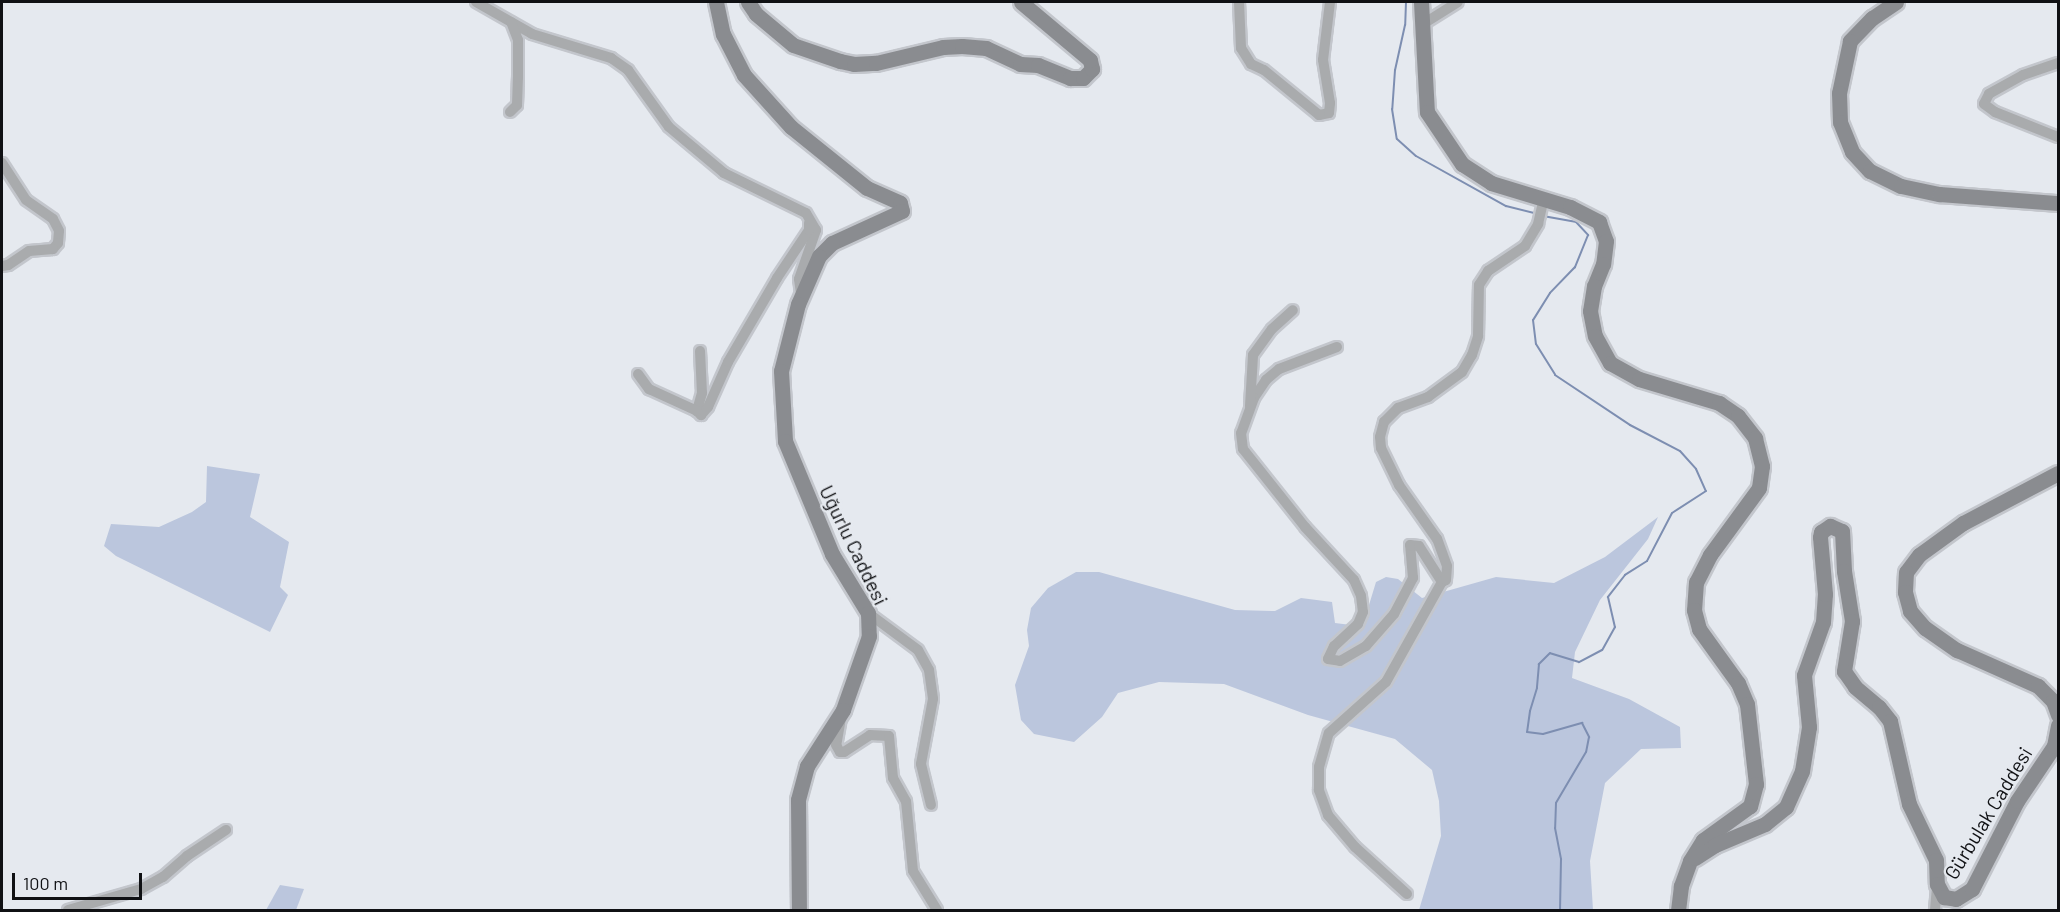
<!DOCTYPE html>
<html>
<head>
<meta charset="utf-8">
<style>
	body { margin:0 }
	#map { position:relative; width:2060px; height:912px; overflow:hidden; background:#e5e9ef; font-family:Barlow,sans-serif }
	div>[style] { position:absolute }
	.green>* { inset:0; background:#bbc6dd }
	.stream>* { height:2px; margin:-1px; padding:0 1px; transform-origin:1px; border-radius:1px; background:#7d8eb1 }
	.roads { filter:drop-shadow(2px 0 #c3c6cc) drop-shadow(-2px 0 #c3c6cc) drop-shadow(0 2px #c3c6cc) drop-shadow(0 -2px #c3c6cc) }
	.street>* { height:10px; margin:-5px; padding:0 5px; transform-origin:5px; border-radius:5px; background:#a9abad }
	.secondary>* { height:15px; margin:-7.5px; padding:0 7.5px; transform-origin:7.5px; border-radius:7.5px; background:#8a8c90 }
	span { translate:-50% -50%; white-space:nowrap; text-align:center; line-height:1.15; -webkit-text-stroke:4.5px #e5e9ef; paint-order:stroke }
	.street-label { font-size:20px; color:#101114 }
	.frame { position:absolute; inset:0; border:3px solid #101114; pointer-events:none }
	.scale { position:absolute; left:12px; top:873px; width:130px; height:27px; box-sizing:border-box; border:3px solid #101114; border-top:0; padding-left:8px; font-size:18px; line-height:21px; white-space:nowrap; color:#101114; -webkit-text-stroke:4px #e5e9ef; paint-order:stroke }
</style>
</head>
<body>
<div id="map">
	<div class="green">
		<div style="clip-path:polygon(207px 466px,260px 474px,250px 517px,289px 542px,280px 587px,288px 595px,270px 632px,116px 556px,104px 546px,111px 524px,159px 527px,192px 512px,206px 502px)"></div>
		<div style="clip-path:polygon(1658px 517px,1648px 539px,1600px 600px,1575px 652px,1572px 678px,1629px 699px,1680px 727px,1681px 748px,1641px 749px,1605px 783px,1590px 861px,1593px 910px,1419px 910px,1441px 836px,1439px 801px,1432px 770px,1395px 739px,1308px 715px,1224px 684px,1159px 682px,1118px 693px,1102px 717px,1074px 742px,1034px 734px,1021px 720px,1015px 685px,1029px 646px,1027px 630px,1031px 608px,1048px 588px,1076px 572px,1099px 572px,1235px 610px,1275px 611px,1301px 598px,1332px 602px,1335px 623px,1351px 625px,1369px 605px,1376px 582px,1386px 577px,1398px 579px,1422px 598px,1496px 577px,1554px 583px,1605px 557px)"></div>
		<div style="clip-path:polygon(280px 885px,304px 889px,296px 910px,266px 910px)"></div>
	</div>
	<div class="stream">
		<div style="left:1406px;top:2px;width:23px;rotate:92deg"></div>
		<div style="left:1405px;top:25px;width:46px;rotate:102.5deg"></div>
		<div style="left:1395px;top:70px;width:39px;rotate:94deg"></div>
		<div style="left:1392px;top:109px;width:30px;rotate:81deg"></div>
		<div style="left:1397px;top:139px;width:25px;rotate:42deg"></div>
		<div style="left:1416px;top:156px;width:103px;rotate:29.1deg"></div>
		<div style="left:1506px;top:206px;width:32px;rotate:14deg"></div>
		<div style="left:1543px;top:216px;width:34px;rotate:10deg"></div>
		<div style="left:1576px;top:222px;width:18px;rotate:47deg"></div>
		<div style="left:1588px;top:235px;width:35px;rotate:112deg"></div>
		<div style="left:1575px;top:267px;width:36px;rotate:134deg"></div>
		<div style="left:1550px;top:293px;width:32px;rotate:122deg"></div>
		<div style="left:1533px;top:320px;width:24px;rotate:83deg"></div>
		<div style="left:1536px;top:344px;width:36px;rotate:58deg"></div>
		<div style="left:1555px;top:375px;width:90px;rotate:33.7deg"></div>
		<div style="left:1630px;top:425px;width:56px;rotate:27.5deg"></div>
		<div style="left:1680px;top:451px;width:24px;rotate:48deg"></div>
		<div style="left:1696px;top:469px;width:24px;rotate:66deg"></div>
		<div style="left:1706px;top:491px;width:40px;rotate:147.1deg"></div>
		<div style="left:1672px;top:513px;width:54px;rotate:117.5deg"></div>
		<div style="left:1647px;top:561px;width:26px;rotate:148deg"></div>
		<div style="left:1625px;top:575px;width:28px;rotate:128deg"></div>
		<div style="left:1608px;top:597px;width:31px;rotate:77deg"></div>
		<div style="left:1615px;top:627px;width:26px;rotate:119deg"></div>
		<div style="left:1602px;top:650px;width:26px;rotate:152deg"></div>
		<div style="left:1579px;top:662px;width:30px;rotate:-163deg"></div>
		<div style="left:1550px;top:653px;width:16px;rotate:135deg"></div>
		<div style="left:1539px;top:664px;width:24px;rotate:95deg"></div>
		<div style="left:1537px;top:688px;width:24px;rotate:107deg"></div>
		<div style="left:1530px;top:711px;width:21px;rotate:98deg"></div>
		<div style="left:1527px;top:732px;width:16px;rotate:7deg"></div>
		<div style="left:1543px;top:734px;width:41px;rotate:-15.8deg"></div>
		<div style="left:1582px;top:723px;width:16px;rotate:63deg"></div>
		<div style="left:1589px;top:737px;width:15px;rotate:101deg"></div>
		<div style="left:1586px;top:752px;width:59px;rotate:120.5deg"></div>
		<div style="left:1556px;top:803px;width:25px;rotate:92deg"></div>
		<div style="left:1555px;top:828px;width:32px;rotate:79deg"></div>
		<div style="left:1561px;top:859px;width:51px;rotate:91.1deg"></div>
	</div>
	<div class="roads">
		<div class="street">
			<div style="left:476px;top:2px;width:64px;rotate:29.7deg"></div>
			<div style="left:532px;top:34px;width:83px;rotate:16.9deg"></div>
			<div style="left:611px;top:58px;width:21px;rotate:35deg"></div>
			<div style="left:628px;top:70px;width:70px;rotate:54.3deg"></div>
			<div style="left:669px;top:127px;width:72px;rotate:39.9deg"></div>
			<div style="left:724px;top:173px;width:91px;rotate:26deg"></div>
			<div style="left:806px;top:213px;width:20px;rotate:60deg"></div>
			<div style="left:816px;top:230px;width:52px;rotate:109.1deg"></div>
			<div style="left:799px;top:279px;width:15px;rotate:82deg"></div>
			<div style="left:1239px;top:2px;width:46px;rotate:87.5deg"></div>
			<div style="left:1241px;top:48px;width:19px;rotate:58deg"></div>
			<div style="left:1251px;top:64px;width:14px;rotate:25deg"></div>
			<div style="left:1264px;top:70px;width:71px;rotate:39.3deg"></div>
			<div style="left:1319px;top:115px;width:10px;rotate:-11deg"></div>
			<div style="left:1329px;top:113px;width:10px;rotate:-84deg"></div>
			<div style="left:1330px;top:103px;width:44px;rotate:-99.2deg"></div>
			<div style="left:1323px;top:60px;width:58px;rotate:-83.1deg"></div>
			<div style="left:1423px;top:24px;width:41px;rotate:-32.2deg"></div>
			<div style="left:2058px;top:63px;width:37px;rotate:161deg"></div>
			<div style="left:2023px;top:75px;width:39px;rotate:151deg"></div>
			<div style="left:1989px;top:94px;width:11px;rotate:117deg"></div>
			<div style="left:1984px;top:104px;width:14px;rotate:36deg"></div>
			<div style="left:1995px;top:112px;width:68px;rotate:21.6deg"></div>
			<div style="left:510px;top:112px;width:10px;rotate:-45deg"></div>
			<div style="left:517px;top:105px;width:28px;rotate:-88deg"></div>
			<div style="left:518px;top:77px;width:37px;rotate:-90deg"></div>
			<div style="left:518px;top:40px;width:19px;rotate:-111deg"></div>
			<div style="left:2px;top:163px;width:44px;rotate:57deg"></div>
			<div style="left:26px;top:200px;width:33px;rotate:35deg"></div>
			<div style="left:53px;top:219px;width:13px;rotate:63deg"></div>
			<div style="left:59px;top:231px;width:12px;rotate:95deg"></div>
			<div style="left:58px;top:243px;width:8px;rotate:130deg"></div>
			<div style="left:53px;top:249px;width:24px;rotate:175deg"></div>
			<div style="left:29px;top:251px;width:25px;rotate:146deg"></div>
			<div style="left:8px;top:265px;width:6px;rotate:171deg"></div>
			<div style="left:1337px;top:347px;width:62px;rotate:159.2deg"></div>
			<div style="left:1279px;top:369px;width:17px;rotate:140deg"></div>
			<div style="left:1266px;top:380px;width:22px;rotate:124deg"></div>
			<div style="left:1254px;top:398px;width:37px;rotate:110deg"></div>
			<div style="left:1241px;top:433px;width:16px;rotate:83deg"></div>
			<div style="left:1243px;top:449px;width:100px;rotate:51.5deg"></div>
			<div style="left:1305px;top:527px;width:72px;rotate:47.2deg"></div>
			<div style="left:1354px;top:580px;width:17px;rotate:66deg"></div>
			<div style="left:1361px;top:596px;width:16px;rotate:83deg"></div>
			<div style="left:1363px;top:612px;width:13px;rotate:113deg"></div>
			<div style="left:1358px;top:624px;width:33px;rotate:137deg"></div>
			<div style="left:1334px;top:646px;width:14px;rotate:115deg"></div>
			<div style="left:1328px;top:659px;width:12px;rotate:9deg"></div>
			<div style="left:1340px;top:661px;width:30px;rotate:-30deg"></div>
			<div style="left:1366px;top:646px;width:43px;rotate:-48.8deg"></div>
			<div style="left:1394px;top:614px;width:41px;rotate:-62.2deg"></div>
			<div style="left:1413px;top:578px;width:33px;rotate:-95deg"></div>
			<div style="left:1410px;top:545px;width:9px;rotate:6deg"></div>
			<div style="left:1419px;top:546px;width:43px;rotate:57.4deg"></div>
			<div style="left:700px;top:351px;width:42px;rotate:87.3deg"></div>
			<div style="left:702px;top:393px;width:19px;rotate:106deg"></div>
			<div style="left:697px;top:411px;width:6px;rotate:45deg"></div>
			<div style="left:701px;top:415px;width:11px;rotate:-49deg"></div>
			<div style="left:708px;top:407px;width:49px;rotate:-66deg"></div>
			<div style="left:728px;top:362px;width:97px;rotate:-59.7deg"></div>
			<div style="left:777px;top:278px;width:58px;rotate:-56.3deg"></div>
			<div style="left:809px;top:230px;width:7px;rotate:-90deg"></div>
			<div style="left:638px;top:374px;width:19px;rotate:54deg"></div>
			<div style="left:649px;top:389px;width:53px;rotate:24.6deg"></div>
			<div style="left:1250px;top:406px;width:51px;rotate:-86.6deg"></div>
			<div style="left:1253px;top:355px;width:32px;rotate:-54deg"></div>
			<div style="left:1272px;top:329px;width:28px;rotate:-42deg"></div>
			<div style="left:868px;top:613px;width:62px;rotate:36.5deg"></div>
			<div style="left:918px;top:650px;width:23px;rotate:61deg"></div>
			<div style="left:929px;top:670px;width:29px;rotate:82deg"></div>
			<div style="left:933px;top:699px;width:66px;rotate:100.5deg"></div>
			<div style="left:921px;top:764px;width:42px;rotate:76.3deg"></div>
			<div style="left:841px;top:718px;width:27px;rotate:100deg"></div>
			<div style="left:836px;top:745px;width:8px;rotate:60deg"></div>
			<div style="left:840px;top:752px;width:4px"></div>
			<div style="left:844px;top:752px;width:31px;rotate:-33deg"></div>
			<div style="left:870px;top:735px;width:19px;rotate:3deg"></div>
			<div style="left:889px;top:736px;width:42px;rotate:84.6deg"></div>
			<div style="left:893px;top:778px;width:26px;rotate:61deg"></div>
			<div style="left:906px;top:801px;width:70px;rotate:84.3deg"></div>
			<div style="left:913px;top:871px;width:46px;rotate:58.4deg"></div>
			<div style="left:1407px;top:894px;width:70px;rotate:-137.9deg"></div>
			<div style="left:1355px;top:847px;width:42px;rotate:-130.2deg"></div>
			<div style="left:1328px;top:815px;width:27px;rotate:-110deg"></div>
			<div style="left:1319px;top:790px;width:23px;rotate:-90deg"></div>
			<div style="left:1319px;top:767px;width:35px;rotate:-74deg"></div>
			<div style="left:1329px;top:733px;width:76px;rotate:-41.8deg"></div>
			<div style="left:1386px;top:682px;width:115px;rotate:-60.8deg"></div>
			<div style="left:1442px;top:582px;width:4px;rotate:-27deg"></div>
			<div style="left:1446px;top:580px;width:14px;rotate:-86deg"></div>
			<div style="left:1447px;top:566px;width:29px;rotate:-110deg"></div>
			<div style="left:1437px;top:539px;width:66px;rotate:-125.1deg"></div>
			<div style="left:1399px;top:485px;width:41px;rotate:-115.9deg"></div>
			<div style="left:1381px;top:448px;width:11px;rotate:-95deg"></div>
			<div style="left:1380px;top:437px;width:16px;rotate:-75deg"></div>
			<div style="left:1384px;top:422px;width:20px;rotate:-45deg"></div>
			<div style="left:1398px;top:408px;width:32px;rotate:-20deg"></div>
			<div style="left:1428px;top:397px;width:42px;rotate:-36.3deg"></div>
			<div style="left:1462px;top:372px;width:20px;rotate:-60deg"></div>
			<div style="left:1472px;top:355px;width:20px;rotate:-72deg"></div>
			<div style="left:1478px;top:336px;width:51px;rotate:-88.9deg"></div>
			<div style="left:1479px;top:285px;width:17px;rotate:-57deg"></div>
			<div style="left:1488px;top:271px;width:45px;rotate:-34deg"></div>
			<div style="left:1525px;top:246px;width:26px;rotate:-59deg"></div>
			<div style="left:1538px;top:224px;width:26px;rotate:-77deg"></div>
			<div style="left:68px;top:910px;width:76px;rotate:-16deg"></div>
			<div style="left:141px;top:889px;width:25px;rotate:-29deg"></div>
			<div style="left:163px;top:877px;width:32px;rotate:-41deg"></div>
			<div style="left:187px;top:856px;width:47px;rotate:-33.7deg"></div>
			<div style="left:1935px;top:910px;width:25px;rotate:-85deg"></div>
		</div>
		<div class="secondary">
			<div style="left:716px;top:2px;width:33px;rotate:78deg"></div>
			<div style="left:723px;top:34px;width:46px;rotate:62.9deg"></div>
			<div style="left:744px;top:75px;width:70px;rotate:47.9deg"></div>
			<div style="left:791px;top:127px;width:97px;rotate:38.8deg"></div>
			<div style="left:867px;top:188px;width:36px;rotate:24deg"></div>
			<div style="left:900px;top:203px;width:8px;rotate:76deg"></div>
			<div style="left:902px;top:211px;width:77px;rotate:155.4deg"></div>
			<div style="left:832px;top:243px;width:18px;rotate:135deg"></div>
			<div style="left:819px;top:256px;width:52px;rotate:113.6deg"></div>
			<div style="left:798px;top:304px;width:69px;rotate:104.2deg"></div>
			<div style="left:781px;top:371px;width:70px;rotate:86.7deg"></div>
			<div style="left:785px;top:441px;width:122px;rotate:67.4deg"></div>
			<div style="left:832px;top:554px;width:69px;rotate:58.6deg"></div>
			<div style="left:868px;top:613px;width:23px;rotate:88deg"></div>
			<div style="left:869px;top:636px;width:78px;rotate:109.4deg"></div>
			<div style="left:843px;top:710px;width:67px;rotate:122.7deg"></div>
			<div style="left:807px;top:766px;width:35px;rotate:105deg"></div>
			<div style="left:798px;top:800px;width:110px;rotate:89.5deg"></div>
			<div style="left:748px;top:2px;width:14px;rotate:56deg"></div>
			<div style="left:756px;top:14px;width:48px;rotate:40deg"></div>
			<div style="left:793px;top:45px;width:50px;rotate:18.8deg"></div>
			<div style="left:840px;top:61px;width:14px;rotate:12deg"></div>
			<div style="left:854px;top:64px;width:22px;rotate:-3deg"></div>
			<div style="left:876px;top:63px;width:69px;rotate:-13.4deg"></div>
			<div style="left:943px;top:47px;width:19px;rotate:-3deg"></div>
			<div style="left:962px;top:46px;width:24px;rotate:5deg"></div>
			<div style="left:986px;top:48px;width:38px;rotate:25deg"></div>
			<div style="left:1020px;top:64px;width:18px;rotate:3deg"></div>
			<div style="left:1038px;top:65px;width:35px;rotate:22deg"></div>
			<div style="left:1070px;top:78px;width:13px"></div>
			<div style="left:1083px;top:78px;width:13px;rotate:-45deg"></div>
			<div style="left:1092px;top:69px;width:9px;rotate:-103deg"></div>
			<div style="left:1090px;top:60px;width:90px;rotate:-140deg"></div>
			<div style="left:1421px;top:2px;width:110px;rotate:86.9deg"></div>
			<div style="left:1427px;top:112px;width:63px;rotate:56.1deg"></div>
			<div style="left:1462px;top:164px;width:35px;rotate:33deg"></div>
			<div style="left:1491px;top:183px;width:83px;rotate:16.9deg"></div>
			<div style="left:1570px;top:207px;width:33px;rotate:27deg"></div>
			<div style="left:1599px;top:222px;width:20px;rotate:70deg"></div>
			<div style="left:1606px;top:241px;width:23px;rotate:97deg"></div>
			<div style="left:1603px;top:264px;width:24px;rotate:112deg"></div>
			<div style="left:1594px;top:286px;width:25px;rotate:99deg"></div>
			<div style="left:1590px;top:311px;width:25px;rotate:79deg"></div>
			<div style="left:1595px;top:336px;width:31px;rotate:61deg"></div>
			<div style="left:1610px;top:363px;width:33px;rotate:29deg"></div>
			<div style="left:1639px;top:379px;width:84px;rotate:16.7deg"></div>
			<div style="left:1719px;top:403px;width:23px;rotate:34deg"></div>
			<div style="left:1738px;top:416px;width:28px;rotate:52deg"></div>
			<div style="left:1755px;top:438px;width:29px;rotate:76deg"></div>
			<div style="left:1762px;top:466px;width:22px;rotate:98deg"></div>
			<div style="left:1759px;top:488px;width:83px;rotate:126.2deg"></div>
			<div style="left:1710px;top:555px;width:30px;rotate:117deg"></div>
			<div style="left:1696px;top:582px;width:28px;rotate:94deg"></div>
			<div style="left:1694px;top:610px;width:20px;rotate:75deg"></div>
			<div style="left:1699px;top:629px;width:67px;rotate:54.2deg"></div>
			<div style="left:1738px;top:683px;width:23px;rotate:67deg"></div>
			<div style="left:1747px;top:704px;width:81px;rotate:83.6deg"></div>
			<div style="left:1756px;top:784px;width:23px;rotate:105deg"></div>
			<div style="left:1750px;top:806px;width:58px;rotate:144.1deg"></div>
			<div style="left:1703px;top:840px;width:25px;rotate:122deg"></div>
			<div style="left:1690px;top:861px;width:27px;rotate:110deg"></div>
			<div style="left:1681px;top:886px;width:24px;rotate:97deg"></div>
			<div style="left:1896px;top:2px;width:29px;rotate:146deg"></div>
			<div style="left:1872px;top:18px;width:32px;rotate:134deg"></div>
			<div style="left:1850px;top:41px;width:53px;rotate:101.9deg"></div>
			<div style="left:1839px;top:93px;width:29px;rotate:88deg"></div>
			<div style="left:1840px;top:122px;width:32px;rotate:68deg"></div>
			<div style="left:1852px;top:152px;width:26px;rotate:47deg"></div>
			<div style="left:1870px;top:171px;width:34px;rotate:26deg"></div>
			<div style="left:1901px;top:186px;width:40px;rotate:12deg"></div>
			<div style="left:1940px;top:194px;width:118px;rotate:4.4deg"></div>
			<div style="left:2058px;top:473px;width:107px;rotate:152.2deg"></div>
			<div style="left:1963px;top:523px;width:54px;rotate:144deg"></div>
			<div style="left:1919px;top:555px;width:21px;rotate:127deg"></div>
			<div style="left:1906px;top:572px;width:20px;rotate:93deg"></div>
			<div style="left:1905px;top:592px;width:20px;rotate:75deg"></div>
			<div style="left:1910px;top:611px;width:23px;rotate:49deg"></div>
			<div style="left:1925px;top:628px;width:39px;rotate:35deg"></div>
			<div style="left:1957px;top:650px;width:89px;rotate:24deg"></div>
			<div style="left:2038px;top:686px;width:21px;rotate:45deg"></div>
			<div style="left:2053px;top:701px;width:15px;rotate:70deg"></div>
			<div style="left:1695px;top:858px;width:24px;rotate:-33deg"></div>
			<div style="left:1715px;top:845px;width:54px;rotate:-22.8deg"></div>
			<div style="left:1765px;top:824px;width:27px;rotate:-39deg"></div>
			<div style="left:1786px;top:807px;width:39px;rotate:-66deg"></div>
			<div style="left:1802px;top:771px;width:45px;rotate:-81deg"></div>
			<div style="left:1809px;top:727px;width:52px;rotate:-95.5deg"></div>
			<div style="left:1804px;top:675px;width:56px;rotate:-70.3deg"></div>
			<div style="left:1823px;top:622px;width:28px;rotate:-86deg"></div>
			<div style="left:1825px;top:594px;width:57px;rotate:-95deg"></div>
			<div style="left:1820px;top:537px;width:5px;rotate:-79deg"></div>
			<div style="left:1821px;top:532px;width:11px;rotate:-34deg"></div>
			<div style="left:1830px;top:526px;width:13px;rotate:23deg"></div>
			<div style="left:1842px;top:531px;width:40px;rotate:87.1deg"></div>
			<div style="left:1844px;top:571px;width:51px;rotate:80.9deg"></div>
			<div style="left:1852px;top:621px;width:51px;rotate:99.1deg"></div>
			<div style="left:1844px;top:671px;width:19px;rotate:55deg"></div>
			<div style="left:1855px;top:687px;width:31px;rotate:40deg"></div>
			<div style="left:1879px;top:707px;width:18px;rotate:52deg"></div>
			<div style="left:1890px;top:721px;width:85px;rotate:77.1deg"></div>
			<div style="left:1909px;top:804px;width:62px;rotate:64.3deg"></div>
			<div style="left:1936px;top:860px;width:24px;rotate:88deg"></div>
			<div style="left:1937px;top:884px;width:15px;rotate:62deg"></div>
			<div style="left:1944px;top:897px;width:12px;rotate:9deg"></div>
			<div style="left:1956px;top:899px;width:19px;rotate:-32deg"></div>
			<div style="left:1972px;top:889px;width:99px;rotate:-62.9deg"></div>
			<div style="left:2017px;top:801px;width:66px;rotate:-56.1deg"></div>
			<div style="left:2054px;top:746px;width:21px;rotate:-79deg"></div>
		</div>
	</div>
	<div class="street-label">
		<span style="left:854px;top:545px;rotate:64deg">Uğurlu Caddesi</span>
		<span style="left:1988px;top:813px;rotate:-59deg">Gürbulak Caddesi</span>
	</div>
	<div class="frame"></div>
	<div class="scale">100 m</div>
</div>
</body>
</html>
